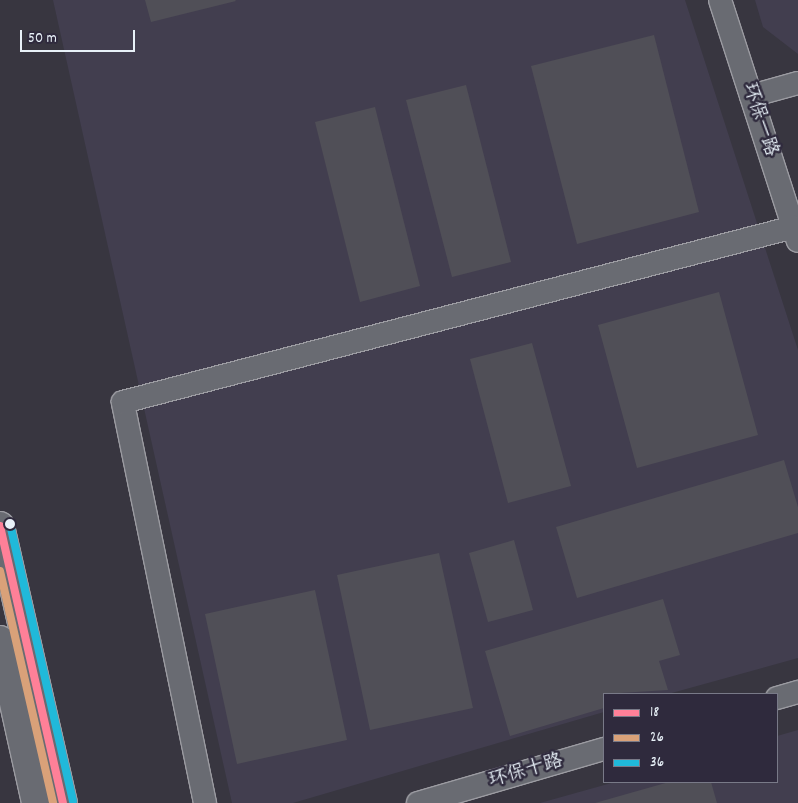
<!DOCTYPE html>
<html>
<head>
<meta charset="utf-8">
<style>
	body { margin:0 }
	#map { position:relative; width:798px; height:803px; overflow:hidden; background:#383640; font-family:Dekko,"LXGW WenKai TC",sans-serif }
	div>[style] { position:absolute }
	.built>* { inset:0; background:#423e4f }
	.building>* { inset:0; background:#504f57 }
	.roads { filter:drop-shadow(1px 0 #9c9ca2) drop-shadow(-1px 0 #9c9ca2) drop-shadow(0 1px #9c9ca2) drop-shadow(0 -1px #9c9ca2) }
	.minor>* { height:22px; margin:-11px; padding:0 11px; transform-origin:11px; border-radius:11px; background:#696b72 }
	.major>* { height:28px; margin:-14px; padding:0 14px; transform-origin:14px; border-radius:14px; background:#696b72 }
	.bus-1>* { height:8px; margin:-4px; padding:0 4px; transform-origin:4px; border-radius:4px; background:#ff8098 }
	.bus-2>* { height:8px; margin:-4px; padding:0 4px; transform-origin:4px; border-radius:4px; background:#d9a179 }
	.bus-3>* { height:8px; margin:-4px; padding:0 4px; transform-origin:4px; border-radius:4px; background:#20b9da }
	.dots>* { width:14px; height:14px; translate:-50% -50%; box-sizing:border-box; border:2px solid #2f2a3d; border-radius:50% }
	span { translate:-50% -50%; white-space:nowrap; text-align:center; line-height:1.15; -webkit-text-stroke:5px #2f2a3d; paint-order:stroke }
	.street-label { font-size:19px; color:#e8f1f8 }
	.legend { position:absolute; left:603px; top:693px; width:175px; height:90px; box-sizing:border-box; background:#2f2a3d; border:1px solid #797a88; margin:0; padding:6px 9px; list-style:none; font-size:15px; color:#e8f1f8 }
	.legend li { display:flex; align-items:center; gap:10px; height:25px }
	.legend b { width:25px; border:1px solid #797a88 }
	.scale { position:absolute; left:20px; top:30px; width:115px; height:22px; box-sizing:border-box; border:2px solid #e8f1f8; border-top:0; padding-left:6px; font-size:15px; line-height:18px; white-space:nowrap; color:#e8f1f8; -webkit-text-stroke:4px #2f2a3d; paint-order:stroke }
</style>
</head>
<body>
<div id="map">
	<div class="built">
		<div style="clip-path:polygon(53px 0,685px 0,798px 350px,798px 658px,668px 694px,604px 694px,604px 712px,293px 803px,232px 803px)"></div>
		<div style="clip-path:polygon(755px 0,798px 0,798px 54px,763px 27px)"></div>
		<div style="clip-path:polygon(798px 730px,798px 803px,540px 803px,615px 782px,777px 782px,777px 736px)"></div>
	</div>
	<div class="building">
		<div style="clip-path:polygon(145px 0,235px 0,236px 1px,151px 22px)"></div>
		<div style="clip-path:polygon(654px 35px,699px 212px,577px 244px,531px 66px)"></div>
		<div style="clip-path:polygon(466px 85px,511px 262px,452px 277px,406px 100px)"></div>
		<div style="clip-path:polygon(375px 107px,420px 286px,360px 302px,315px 122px)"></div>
		<div style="clip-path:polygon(719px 292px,758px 435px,637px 468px,598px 325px)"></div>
		<div style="clip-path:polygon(532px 343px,571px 486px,508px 503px,470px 359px)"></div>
		<div style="clip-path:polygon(784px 460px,798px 507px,798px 533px,577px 598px,556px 527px)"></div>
		<div style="clip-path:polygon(514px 540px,533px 610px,488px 622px,469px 553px)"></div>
		<div style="clip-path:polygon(439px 553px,473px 708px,370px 730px,337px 575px)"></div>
		<div style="clip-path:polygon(315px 590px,347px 740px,237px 764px,205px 614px)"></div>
		<div style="clip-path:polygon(663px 599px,680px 655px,659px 661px,668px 690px,604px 694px,604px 708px,510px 736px,485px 651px)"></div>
		<div style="clip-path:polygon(669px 782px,711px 782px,717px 803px,595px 803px)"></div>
	</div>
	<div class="roads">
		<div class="minor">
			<div style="left:720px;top:0;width:253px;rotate:72.1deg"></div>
			<div style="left:751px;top:96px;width:49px;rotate:-15.5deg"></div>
			<div style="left:777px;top:698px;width:22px;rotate:-16deg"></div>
			<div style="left:205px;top:803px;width:409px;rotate:-101.6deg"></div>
			<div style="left:123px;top:402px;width:693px;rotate:-14.62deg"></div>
			<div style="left:418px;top:803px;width:194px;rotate:-16.2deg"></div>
		</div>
		<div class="major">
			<div style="left:0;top:526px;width:284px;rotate:77.2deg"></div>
			<div style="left:0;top:640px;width:167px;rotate:77.5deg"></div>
		</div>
	</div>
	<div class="bus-1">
		<div style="left:0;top:526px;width:284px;rotate:77.2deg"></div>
	</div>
	<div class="bus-2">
		<div style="left:0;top:571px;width:238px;rotate:77.1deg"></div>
	</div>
	<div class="bus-3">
		<div style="left:10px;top:524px;width:284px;rotate:77.2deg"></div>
	</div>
	<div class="dots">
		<div style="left:10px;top:524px;background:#e8f1f8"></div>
	</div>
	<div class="street-label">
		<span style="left:759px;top:120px;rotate:72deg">环保一路</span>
		<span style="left:526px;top:772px;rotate:-16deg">环保十路</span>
	</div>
	<ul class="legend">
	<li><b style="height:6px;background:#ff8098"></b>18</li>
	<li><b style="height:6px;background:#d9a179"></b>26</li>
	<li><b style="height:6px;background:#20b9da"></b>36</li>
	</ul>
	<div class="scale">50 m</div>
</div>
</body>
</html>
